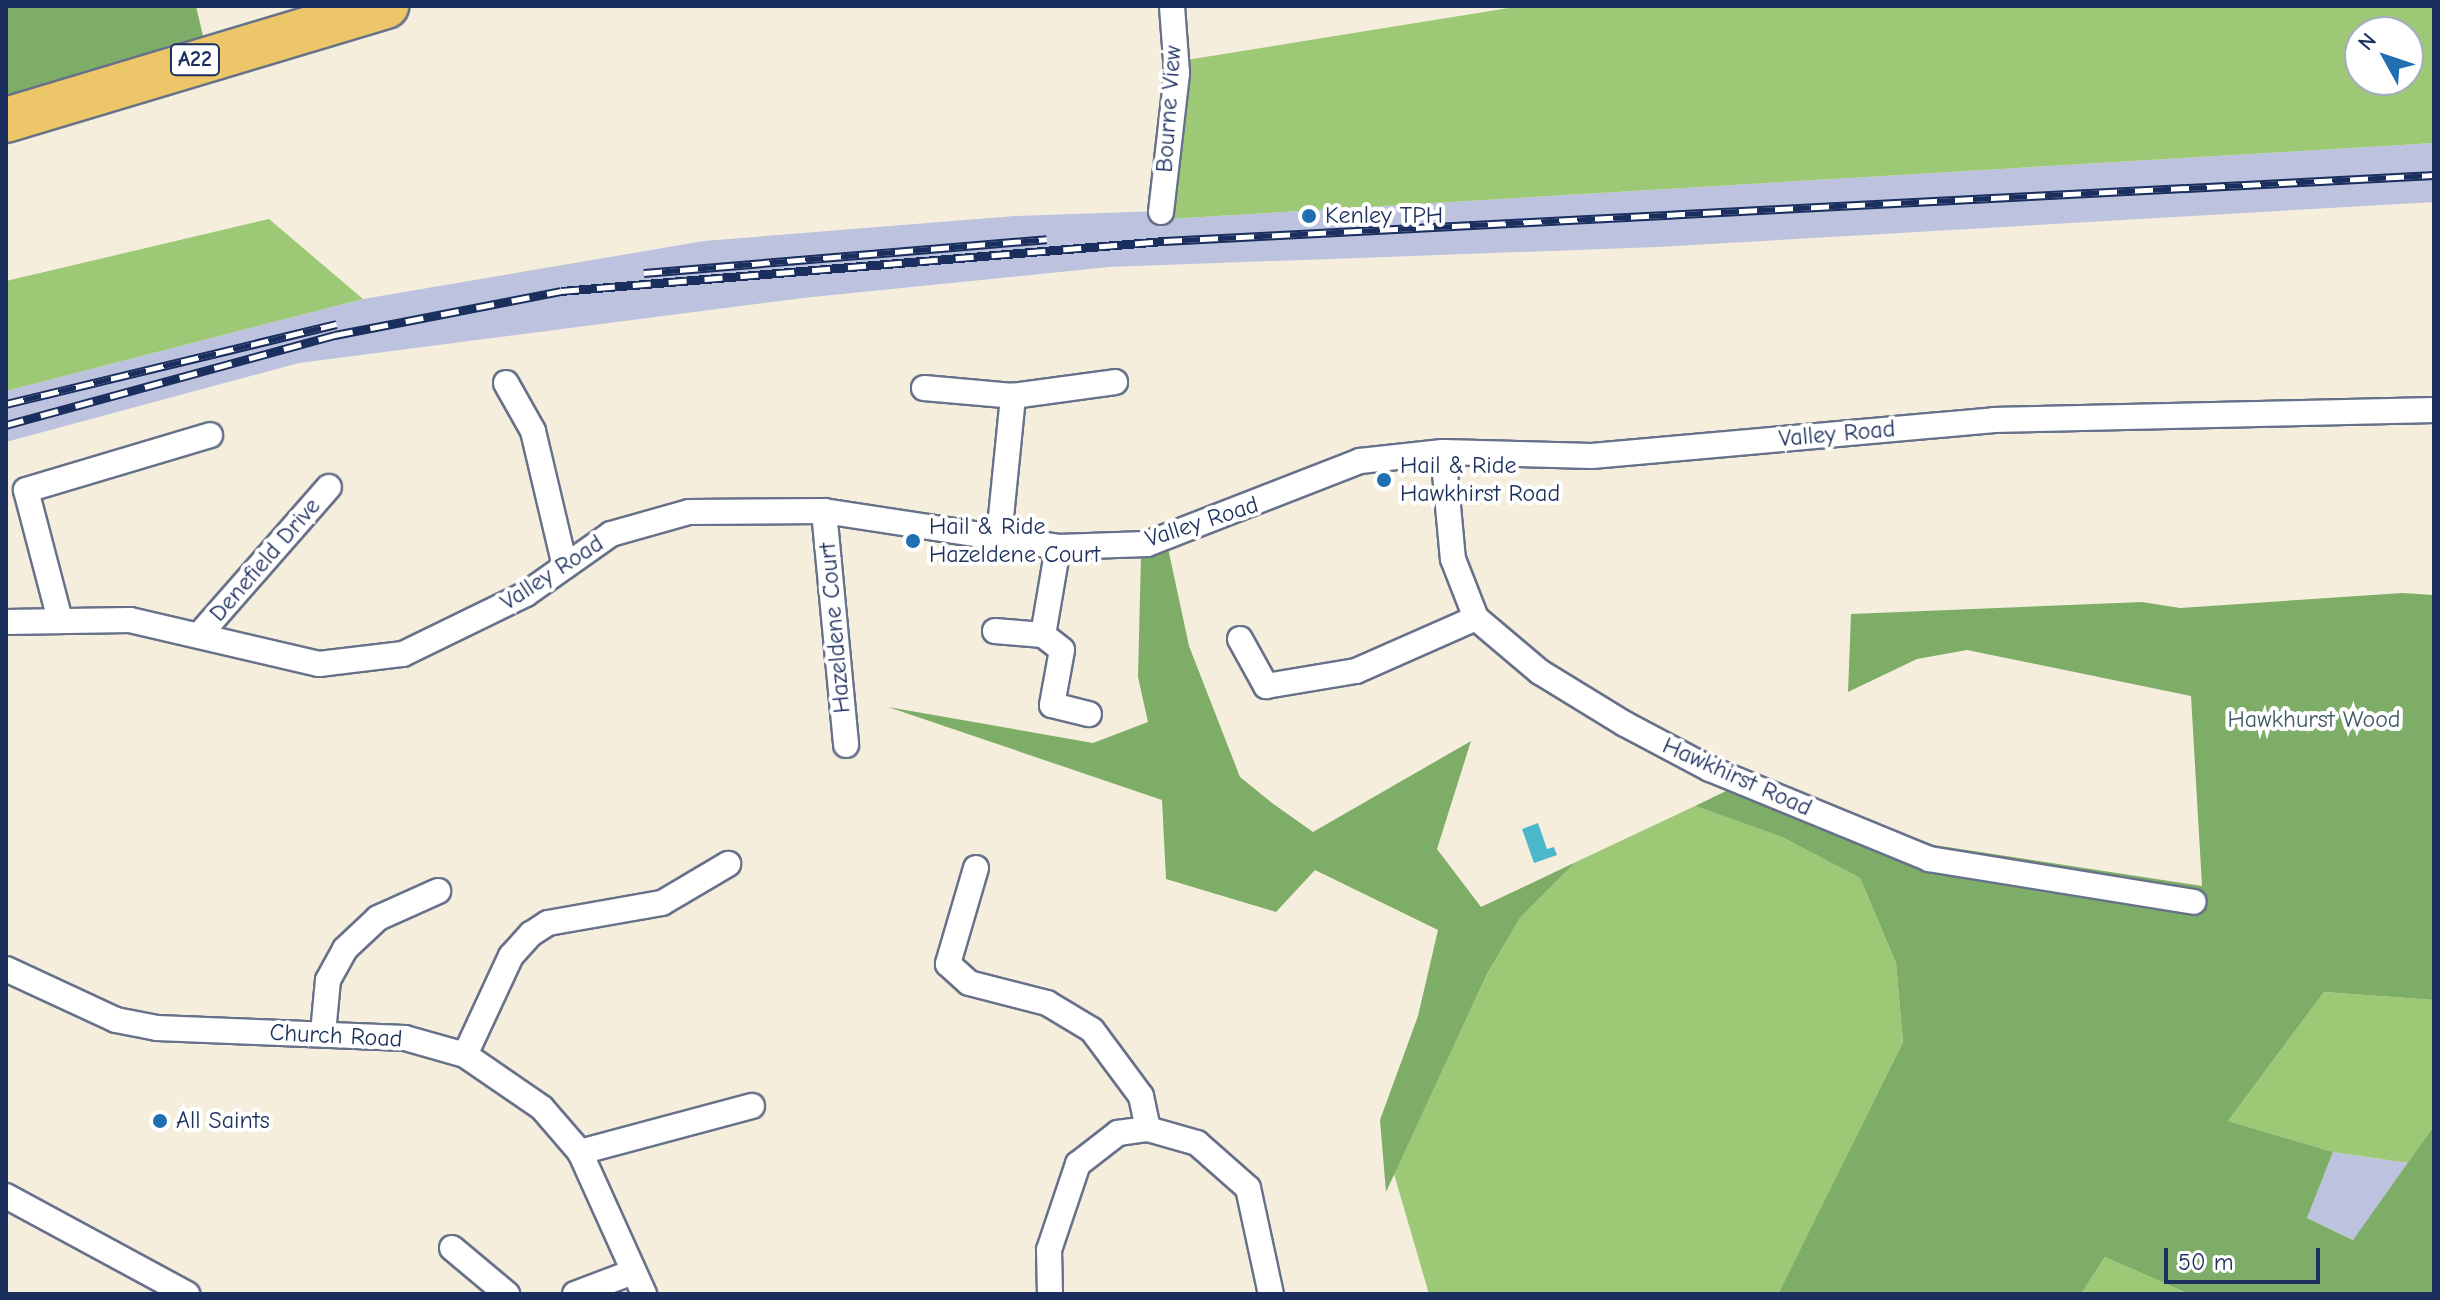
<!DOCTYPE html>
<html>
<head>
<meta charset="utf-8">
<style>
	body { margin:0 }
	#map { position:relative; width:2440px; height:1300px; overflow:hidden; background:#f5eedd; font-family:"Comic Neue",sans-serif }
	div>[style] { position:absolute }
	.industrial>* { inset:0; background:#bdc3de }
	.green>* { inset:0; background:#9dc976 }
	.forest>* { inset:0; background:#7ead67 }
	.water>* { inset:0; background:#4cb6ca }
	.roads { filter:drop-shadow(2px 0 #67728a) drop-shadow(-2px 0 #67728a) drop-shadow(0 2px #67728a) drop-shadow(0 -2px #67728a) }
	.street>* { height:24px; margin:-12px; padding:0 12px; transform-origin:12px; border-radius:12px; background:#fff }
	.highway>* { height:44px; margin:-22px; padding:0 22px; transform-origin:22px; border-radius:22px; background:#ecc669 }
	.rail>* { height:9px; margin-top:-4.5px; transform-origin:0; background:repeating-linear-gradient(90deg,#fff 0 18px,#1b2f5e 0 36px); box-sizing:border-box; border-block:2px solid #1b2f5e }
	.dots>* { width:22px; height:22px; translate:-50% -50%; box-sizing:border-box; border:4px solid #fff; border-radius:50% }
	span { translate:-50% -50%; white-space:nowrap; text-align:center; line-height:1.15; -webkit-text-stroke:8px #fff; paint-order:stroke }
	.shield-label span { padding:2px 6px; background:#fff; border:2px solid; border-radius:6px; -webkit-text-stroke-width:0 }
	.shield-label { font-size:22px; color:#1b2f5e; font-weight:700 }
	.street-label { font-size:24px; color:#1b2f5e }
	.poi-label { font-size:24px; color:#1b2f5e }
	.left { translate:0 -50%; text-align:left }
	.park-label { font-size:24px; color:#425d65 }
	.frame { position:absolute; inset:0; border:8px solid #1b2f5e; pointer-events:none }
	.north { position:absolute; left:2344px; top:16px; width:80px; height:80px; box-sizing:border-box; background:#fff; border:2px solid #a4acbf; border-radius:50%; rotate:310deg; font-size:22px; font-weight:700; line-height:32px; text-align:center; color:#1b2f5e }
	.north::after { content:''; display:block; margin:auto; width:28px; height:36px; background:#1f6fb2; clip-path:polygon(50% 0,100% 100%,50% 72%,0 100%) }
	.scale { position:absolute; left:2164px; top:1248px; width:156px; height:36px; box-sizing:border-box; border:4px solid #1b2f5e; border-top:0; padding-left:10px; font-size:24px; line-height:28px; white-space:nowrap; color:#1b2f5e; -webkit-text-stroke:6px #fff; paint-order:stroke }
</style>
</head>
<body>
<div id="map">
	<div class="industrial">
		<div style="clip-path:polygon(2434px 143px,2434px 202px,1658px 247px,1109px 267px,803px 298px,299px 363px,6px 442px,6px 391px,363px 299px,704px 241px,1015px 216px,1159px 211px,1167px 219px)"></div>
		<div style="clip-path:polygon(2333px 1152px,2408px 1163px,2354px 1240px,2307px 1218px)"></div>
	</div>
	<div class="green">
		<div style="clip-path:polygon(evenodd,1521px 6px,2434px 6px,2434px 143px,1167px 219px,1186px 60px,1521px 6px,2360px 32px,2408px 32px,2408px 80px,2360px 80px,2360px 32px)"></div>
		<div style="clip-path:polygon(269px 219px,363px 299px,6px 391px,6px 281px)"></div>
		<div style="clip-path:polygon(1695px 806px,1782px 837px,1860px 878px,1896px 963px,1903px 1042px,1778px 1294px,1429px 1294px,1394px 1174px,1487px 974px,1520px 918px,1576px 862px)"></div>
		<div style="clip-path:polygon(2324px 992px,2434px 1000px,2434px 1126px,2408px 1163px,2333px 1152px,2228px 1121px)"></div>
		<div style="clip-path:polygon(2105px 1257px,2189px 1294px,2081px 1294px)"></div>
	</div>
	<div class="forest">
		<div style="clip-path:polygon(6px 6px,196px 6px,203px 36px,6px 96px)"></div>
		<div style="clip-path:polygon(1168px 548px,1189px 646px,1240px 777px,1272px 803px,1313px 832px,1471px 741px,1437px 849px,1481px 907px,1576px 862px,1520px 918px,1487px 974px,1386px 1192px,1380px 1120px,1418px 1016px,1438px 930px,1315px 870px,1276px 912px,1166px 879px,1162px 800px,888px 707px,1093px 743px,1148px 722px,1138px 677px,1141px 556px)"></div>
		<div style="clip-path:polygon(2402px 593px,2434px 595px,2434px 1000px,2324px 992px,2228px 1121px,2333px 1152px,2307px 1218px,2353px 1240px,2434px 1126px,2434px 1294px,2189px 1294px,2105px 1257px,2081px 1294px,1778px 1294px,1903px 1042px,1896px 963px,1860px 878px,1782px 837px,1695px 806px,1755px 777px,1934px 845px,2202px 886px,2191px 696px,1967px 650px,1917px 659px,1848px 692px,1851px 614px,2142px 602px,2180px 608px)"></div>
	</div>
	<div class="water">
		<div style="clip-path:polygon(1538px 823px,1547px 849px,1554px 847px,1557px 855px,1534px 863px,1522px 829px)"></div>
	</div>
	<div class="roads">
		<div class="street">
			<div style="left:1161px;top:212px;width:140px;rotate:-83.4deg"></div>
			<div style="left:1177px;top:73px;width:67px;rotate:-94.3deg"></div>
			<div style="left:506px;top:383px;width:55px;rotate:60.6deg"></div>
			<div style="left:533px;top:431px;width:139px;rotate:76.7deg"></div>
			<div style="left:924px;top:388px;width:89px;rotate:5.1deg"></div>
			<div style="left:1013px;top:396px;width:103px;rotate:-7.8deg"></div>
			<div style="left:1443px;top:452px;width:107px;rotate:84.7deg"></div>
			<div style="left:1453px;top:559px;width:63px;rotate:68.7deg"></div>
			<div style="left:1476px;top:618px;width:84px;rotate:40.2deg"></div>
			<div style="left:1540px;top:672px;width:100px;rotate:31.5deg"></div>
			<div style="left:1625px;top:724px;width:96px;rotate:27.9deg"></div>
			<div style="left:1710px;top:769px;width:237px;rotate:22.3deg"></div>
			<div style="left:1929px;top:859px;width:268px;rotate:9.2deg"></div>
			<div style="left:824px;top:511px;width:235px;rotate:84.6deg"></div>
			<div style="left:999px;top:537px;width:142px;rotate:-84.3deg"></div>
			<div style="left:59px;top:616px;width:130px;rotate:-104.7deg"></div>
			<div style="left:26px;top:490px;width:192px;rotate:-16.6deg"></div>
			<div style="left:6px;top:622px;width:124px;rotate:-0.9deg"></div>
			<div style="left:130px;top:620px;width:194px;rotate:13.1deg"></div>
			<div style="left:319px;top:664px;width:85px;rotate:-6.8deg"></div>
			<div style="left:403px;top:654px;width:137px;rotate:-26deg"></div>
			<div style="left:526px;top:594px;width:104px;rotate:-35.2deg"></div>
			<div style="left:611px;top:534px;width:81px;rotate:-15.8deg"></div>
			<div style="left:689px;top:512px;width:135px;rotate:-0.4deg"></div>
			<div style="left:824px;top:511px;width:237px;rotate:8.7deg"></div>
			<div style="left:1058px;top:547px;width:89px;rotate:-1.9deg"></div>
			<div style="left:1147px;top:544px;width:229px;rotate:-21.3deg"></div>
			<div style="left:1360px;top:461px;width:83px;rotate:-6.2deg"></div>
			<div style="left:1443px;top:452px;width:149px;rotate:1.5deg"></div>
			<div style="left:1592px;top:456px;width:404px;rotate:-5.1deg"></div>
			<div style="left:1994px;top:420px;width:440px;rotate:-1.3deg"></div>
			<div style="left:995px;top:631px;width:48px;rotate:4.8deg"></div>
			<div style="left:1043px;top:635px;width:89px;rotate:-80.3deg"></div>
			<div style="left:201px;top:633px;width:194px;rotate:-48.8deg"></div>
			<div style="left:1043px;top:635px;width:24px;rotate:38deg"></div>
			<div style="left:1062px;top:650px;width:56px;rotate:100.3deg"></div>
			<div style="left:1052px;top:705px;width:38px;rotate:14deg"></div>
			<div style="left:1240px;top:639px;width:54px;rotate:61deg"></div>
			<div style="left:1266px;top:686px;width:91px;rotate:-9.5deg"></div>
			<div style="left:1356px;top:671px;width:131px;rotate:-23.8deg"></div>
			<div style="left:976px;top:868px;width:100px;rotate:106.3deg"></div>
			<div style="left:948px;top:964px;width:28px;rotate:42deg"></div>
			<div style="left:969px;top:983px;width:81px;rotate:14.4deg"></div>
			<div style="left:1047px;top:1003px;width:52px;rotate:31deg"></div>
			<div style="left:1092px;top:1030px;width:82px;rotate:53.4deg"></div>
			<div style="left:1141px;top:1096px;width:34px;rotate:78deg"></div>
			<div style="left:6px;top:969px;width:121px;rotate:24.9deg"></div>
			<div style="left:116px;top:1020px;width:42px;rotate:11deg"></div>
			<div style="left:157px;top:1028px;width:248px;rotate:2.3deg"></div>
			<div style="left:405px;top:1038px;width:62px;rotate:15.8deg"></div>
			<div style="left:465px;top:1055px;width:93px;rotate:34.5deg"></div>
			<div style="left:542px;top:1108px;width:58px;rotate:49.2deg"></div>
			<div style="left:580px;top:1152px;width:156px;rotate:65.7deg"></div>
			<div style="left:323px;top:1033px;width:53px;rotate:-84.6deg"></div>
			<div style="left:328px;top:980px;width:35px;rotate:-61deg"></div>
			<div style="left:345px;top:949px;width:45px;rotate:-43.2deg"></div>
			<div style="left:378px;top:918px;width:66px;rotate:-24.2deg"></div>
			<div style="left:465px;top:1055px;width:109px;rotate:-65.1deg"></div>
			<div style="left:511px;top:956px;width:30px;rotate:-48deg"></div>
			<div style="left:531px;top:934px;width:20px;rotate:-33deg"></div>
			<div style="left:548px;top:923px;width:116px;rotate:-10deg"></div>
			<div style="left:662px;top:903px;width:77px;rotate:-30.6deg"></div>
			<div style="left:580px;top:1152px;width:178px;rotate:-15deg"></div>
			<div style="left:6px;top:1196px;width:206px;rotate:28.4deg"></div>
			<div style="left:452px;top:1248px;width:72px;rotate:39.9deg"></div>
			<div style="left:575px;top:1294px;width:62px;rotate:-20.8deg"></div>
			<div style="left:1050px;top:1294px;width:44px;rotate:-91.3deg"></div>
			<div style="left:1049px;top:1250px;width:91px;rotate:-71.4deg"></div>
			<div style="left:1078px;top:1164px;width:51px;rotate:-37.8deg"></div>
			<div style="left:1118px;top:1133px;width:30px;rotate:-8deg"></div>
			<div style="left:1148px;top:1129px;width:51px;rotate:15.9deg"></div>
			<div style="left:1197px;top:1143px;width:68px;rotate:41.4deg"></div>
			<div style="left:1248px;top:1188px;width:108px;rotate:77.8deg"></div>
		</div>
		<div class="highway">
			<div style="left:6px;top:120px;width:397px;rotate:-16.7deg"></div>
		</div>
	</div>
	<div class="rail">
		<div style="left:644px;top:273px;width:404px;rotate:-4.8deg"></div>
		<div style="left:6px;top:404px;width:340px;rotate:-13.6deg"></div>
		<div style="left:6px;top:425px;width:341px;rotate:-15.3deg"></div>
		<div style="left:335px;top:335px;width:230px;rotate:-11deg"></div>
		<div style="left:561px;top:291px;width:605px;rotate:-4.74deg"></div>
		<div style="left:1164px;top:241px;width:1272px;rotate:-2.97deg"></div>
	</div>
	<div class="dots">
		<div style="left:1309px;top:216px;background:#1f6fb2"></div>
		<div style="left:1384px;top:480px;background:#1f6fb2"></div>
		<div style="left:913px;top:541px;background:#1f6fb2"></div>
		<div style="left:160px;top:1121px;background:#1f6fb2"></div>
	</div>
	<div class="shield-label">
		<span style="left:195px;top:60px">A22</span>
	</div>
	<div class="street-label">
		<span style="left:1169px;top:109px;rotate:-86deg">Bourne View</span>
		<span style="left:1837px;top:434px;rotate:-5deg">Valley Road</span>
		<span style="left:1202px;top:522px;rotate:-18deg">Valley Road</span>
		<span style="left:265px;top:560px;rotate:-49deg">Denefield Drive</span>
		<span style="left:552px;top:573px;rotate:-33deg">Valley Road</span>
		<span style="left:835px;top:628px;rotate:-95deg">Hazeldene Court</span>
		<span style="left:1737px;top:777px;rotate:24deg">Hawkhirst Road</span>
		<span style="left:336px;top:1036px;rotate:3deg">Church Road</span>
	</div>
	<div class="poi-label">
		<span class="left" style="left:1325px;top:216px">Kenley TPH</span>
		<span class="left" style="left:1400px;top:480px">Hail &amp; Ride<br>Hawkhirst Road</span>
		<span class="left" style="left:929px;top:541px">Hail &amp; Ride<br>Hazeldene Court</span>
		<span class="left" style="left:176px;top:1121px">All Saints</span>
	</div>
	<div class="park-label">
		<span style="left:2314px;top:720px">Hawkhurst Wood</span>
	</div>
	<div class="frame"></div>
	<div class="north">N</div>
	<div class="scale">50 m</div>
</div>
</body>
</html>
